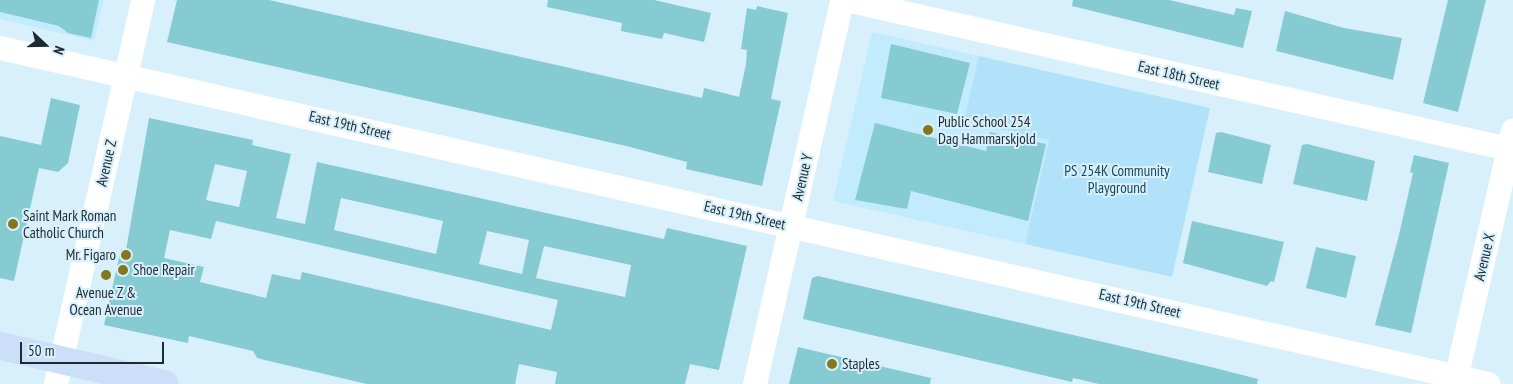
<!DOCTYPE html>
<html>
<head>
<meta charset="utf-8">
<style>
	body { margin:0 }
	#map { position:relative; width:1513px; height:384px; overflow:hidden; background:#d7f0fc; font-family:"PT Sans Narrow",sans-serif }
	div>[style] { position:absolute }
	.built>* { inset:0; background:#c3ebfe }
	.green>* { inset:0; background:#b1e2f9 }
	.building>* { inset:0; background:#86cbd1 }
	.minor>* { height:24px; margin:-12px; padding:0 12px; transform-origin:12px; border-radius:12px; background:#fff }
	.major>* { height:28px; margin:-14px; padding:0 14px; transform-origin:14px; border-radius:14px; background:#cbe0f8 }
	.dots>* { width:14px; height:14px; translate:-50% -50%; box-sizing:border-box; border:2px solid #d7f0fc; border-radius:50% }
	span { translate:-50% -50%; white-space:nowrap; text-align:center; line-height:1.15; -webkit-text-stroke:4px #d7f0fc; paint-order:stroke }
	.street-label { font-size:15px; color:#1e2a30 }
	.poi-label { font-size:15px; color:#1e2a30 }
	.left { translate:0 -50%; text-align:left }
	.right { translate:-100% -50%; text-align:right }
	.park-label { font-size:15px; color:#16475a }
	.north { position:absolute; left:20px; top:20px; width:50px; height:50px; -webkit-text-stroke:4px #d7f0fc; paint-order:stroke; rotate:111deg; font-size:14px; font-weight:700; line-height:20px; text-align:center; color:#1e2a30 }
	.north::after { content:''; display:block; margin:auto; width:18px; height:22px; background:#1e2a30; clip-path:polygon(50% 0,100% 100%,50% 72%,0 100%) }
	.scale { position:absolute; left:20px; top:342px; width:144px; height:22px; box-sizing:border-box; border:2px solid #1e2a30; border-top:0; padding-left:6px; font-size:15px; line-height:18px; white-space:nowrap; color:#1e2a30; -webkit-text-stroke:4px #d7f0fc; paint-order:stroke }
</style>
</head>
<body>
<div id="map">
	<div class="built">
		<div style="clip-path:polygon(0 0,104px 0,94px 41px,0 19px)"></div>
		<div style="clip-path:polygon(872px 32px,979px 56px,965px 121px,1049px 140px,1025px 244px,833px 201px)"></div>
	</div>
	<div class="green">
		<div style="clip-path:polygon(979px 56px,1210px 108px,1172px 277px,1025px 244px,1049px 140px,964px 121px)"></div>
	</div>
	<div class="building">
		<div style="clip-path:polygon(0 0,99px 0,91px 38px,68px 33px,59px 26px,0 12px)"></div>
		<div style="clip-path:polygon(177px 0,269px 0,702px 98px,704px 88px,739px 97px,746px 64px,747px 50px,741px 49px,747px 8px,756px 10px,757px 6px,788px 13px,771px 99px,781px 101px,762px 186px,686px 169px,687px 162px,626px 146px,167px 42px)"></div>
		<div style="clip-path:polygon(548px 0,654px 0,711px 13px,704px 42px,664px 33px,662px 39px,621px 31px,622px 23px,547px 7px)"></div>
		<div style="clip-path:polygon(1073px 0,1169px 0,1234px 15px,1236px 8px,1252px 11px,1243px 48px,1072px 6px)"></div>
		<div style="clip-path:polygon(1448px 0,1486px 0,1458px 112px,1423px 103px)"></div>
		<div style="clip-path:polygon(1285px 11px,1344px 28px,1402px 38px,1393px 80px,1276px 51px)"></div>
		<div style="clip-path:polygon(891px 44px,970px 63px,957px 114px,881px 98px)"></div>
		<div style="clip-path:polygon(51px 98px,80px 105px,68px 163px,58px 172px,39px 168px,14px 281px,0 278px,0 136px,41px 145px)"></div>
		<div style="clip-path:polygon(evenodd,149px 118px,253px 140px,252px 145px,291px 154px,276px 218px,305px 224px,317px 162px,664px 239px,667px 228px,747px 246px,719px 370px,690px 364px,685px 384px,555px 384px,557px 372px,519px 364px,515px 384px,367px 384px,273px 362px,257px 358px,253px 351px,189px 336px,188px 343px,104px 325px,121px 249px,126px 250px,149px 118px,215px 164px,247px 171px,239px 207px,206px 200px,215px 164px,149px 118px,341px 198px,443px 221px,436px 254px,334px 230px,341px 198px,149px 118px,216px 221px,558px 300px,551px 330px,302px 272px,300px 280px,272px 274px,266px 298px,200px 282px,204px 267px,164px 258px,170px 230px,211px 239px,216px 221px,149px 118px,487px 231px,529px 240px,522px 274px,479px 264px,487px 231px,149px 118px,544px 246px,631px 265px,625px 297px,536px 278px,544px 246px)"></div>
		<div style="clip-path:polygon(875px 123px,986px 151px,990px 132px,1046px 144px,1028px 221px,911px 191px,907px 209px,855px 200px)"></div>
		<div style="clip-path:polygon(1221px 132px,1271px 145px,1262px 184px,1208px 172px,1216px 133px)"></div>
		<div style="clip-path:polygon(1307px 144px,1375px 161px,1367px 201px,1293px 184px,1302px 145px)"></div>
		<div style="clip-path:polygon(1414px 155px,1449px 163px,1411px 333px,1375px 325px,1399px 235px,1413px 173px,1410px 172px)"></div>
		<div style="clip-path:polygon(1192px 221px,1284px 242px,1274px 282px,1271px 281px,1267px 286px,1183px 263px)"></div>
		<div style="clip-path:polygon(1316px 247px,1356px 256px,1346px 298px,1306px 288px)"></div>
		<div style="clip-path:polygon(818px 276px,1211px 367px,1258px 379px,1257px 384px,1099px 384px,1073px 378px,1072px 382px,803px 319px,812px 278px)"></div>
		<div style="clip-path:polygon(798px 347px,931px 378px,930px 384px,789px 384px)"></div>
	</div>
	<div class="minor">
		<div style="left:846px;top:0;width:684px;rotate:12.67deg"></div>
		<div style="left:0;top:48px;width:1526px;rotate:12.72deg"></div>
		<div style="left:56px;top:384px;width:394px;rotate:-77.2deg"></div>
		<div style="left:755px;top:384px;width:394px;rotate:-77.2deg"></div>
		<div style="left:1455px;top:384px;width:260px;rotate:-77.1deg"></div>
	</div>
	<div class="major">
		<div style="left:0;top:346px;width:169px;rotate:13deg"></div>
	</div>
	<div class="dots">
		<div style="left:928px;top:130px;background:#84771b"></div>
		<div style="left:13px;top:224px;background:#84771b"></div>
		<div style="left:126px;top:255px;background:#84771b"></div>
		<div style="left:123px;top:270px;background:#84771b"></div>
		<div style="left:106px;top:275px;background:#84771b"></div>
		<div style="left:832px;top:364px;background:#84771b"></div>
	</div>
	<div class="street-label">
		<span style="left:1179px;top:75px;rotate:13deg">East 18th Street</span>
		<span style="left:350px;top:125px;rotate:13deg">East 19th Street</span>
		<span style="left:106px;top:163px;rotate:-77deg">Avenue Z</span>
		<span style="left:802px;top:177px;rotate:-77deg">Avenue Y</span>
		<span style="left:745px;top:215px;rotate:13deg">East 19th Street</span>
		<span style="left:1484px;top:257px;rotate:-77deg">Avenue X</span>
		<span style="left:1140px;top:303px;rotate:13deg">East 19th Street</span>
	</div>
	<div class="poi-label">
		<span class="left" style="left:938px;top:130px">Public School 254<br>Dag Hammarskjold</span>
		<span class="left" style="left:23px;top:224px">Saint Mark Roman<br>Catholic Church</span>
		<span class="right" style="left:116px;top:255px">Mr. Figaro</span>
		<span class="left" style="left:133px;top:270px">Shoe Repair</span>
		<span style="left:106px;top:301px">Avenue Z &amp;<br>Ocean Avenue</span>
		<span class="left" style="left:842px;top:364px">Staples</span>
	</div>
	<div class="park-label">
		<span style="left:1117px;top:179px">PS 254K Community<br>Playground</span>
	</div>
	<div class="north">N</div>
	<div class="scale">50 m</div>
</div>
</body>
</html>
